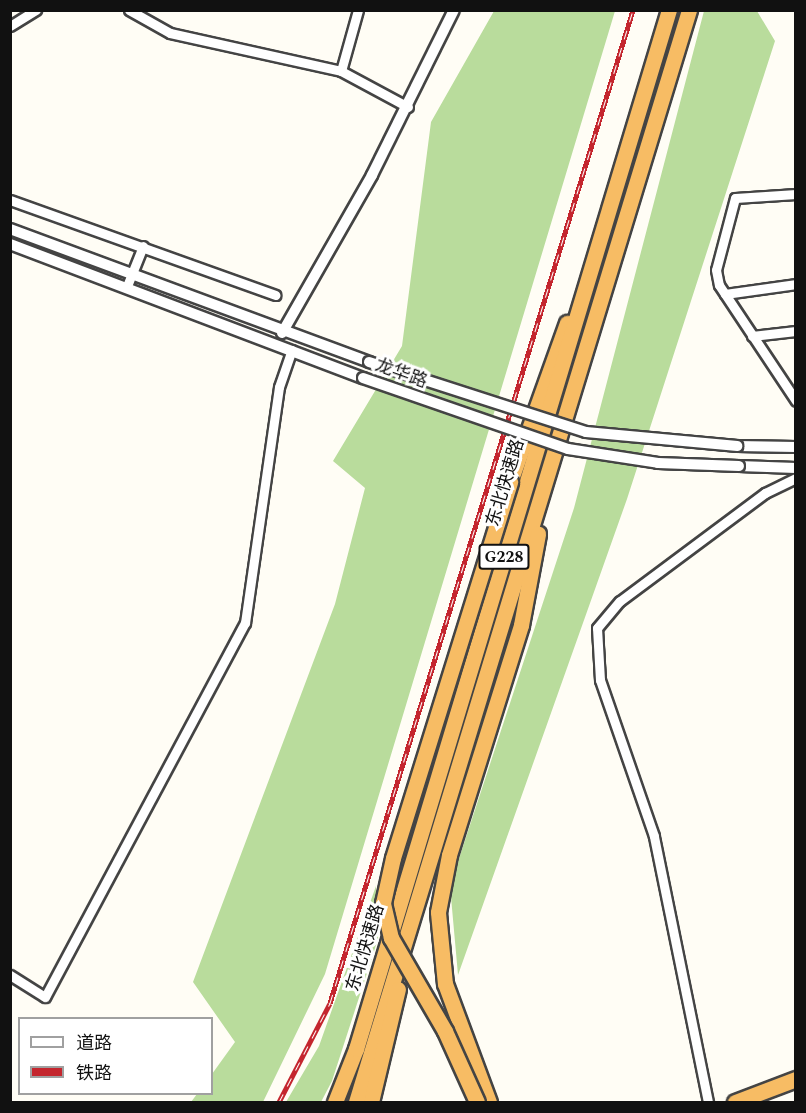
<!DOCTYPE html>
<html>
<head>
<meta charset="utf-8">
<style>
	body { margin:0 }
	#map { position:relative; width:806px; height:1113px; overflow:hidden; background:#fffdf5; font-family:Spectral,"Noto Sans SC",serif }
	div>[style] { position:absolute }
	.forest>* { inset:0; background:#b9dc9c }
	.roads { filter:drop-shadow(2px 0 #444) drop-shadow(-2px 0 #444) drop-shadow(0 2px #444) drop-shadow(0 -2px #444) }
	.minor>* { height:9px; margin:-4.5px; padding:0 4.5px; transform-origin:4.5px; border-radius:4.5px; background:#fff }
	.tertiary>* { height:10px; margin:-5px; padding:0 5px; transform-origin:5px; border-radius:5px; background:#fff }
	.trunk>* { height:15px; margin:-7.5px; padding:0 7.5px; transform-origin:7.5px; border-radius:7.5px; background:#f7bc64 }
	.rail>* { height:5px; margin-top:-2.5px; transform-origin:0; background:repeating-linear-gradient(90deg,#fff 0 9px,#c4262e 0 18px); box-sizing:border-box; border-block:2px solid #c4262e }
	.bridges { filter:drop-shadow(2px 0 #444) drop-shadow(-2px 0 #444) drop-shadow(0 2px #444) drop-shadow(0 -2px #444) }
	.tertiary-bridge>* { height:10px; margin:-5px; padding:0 5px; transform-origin:5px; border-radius:5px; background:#fff }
	.trunk-bridge>* { height:15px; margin:-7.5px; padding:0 7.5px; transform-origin:7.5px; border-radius:7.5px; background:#f7bc64 }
	span { translate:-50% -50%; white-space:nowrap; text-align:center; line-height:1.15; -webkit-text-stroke:6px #fff; paint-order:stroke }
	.shield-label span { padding:2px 4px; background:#fff; border:2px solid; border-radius:4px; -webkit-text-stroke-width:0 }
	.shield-label { font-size:16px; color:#111; font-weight:700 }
	.street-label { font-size:18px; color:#111 }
	.frame { position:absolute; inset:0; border:12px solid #111; pointer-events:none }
	.legend { position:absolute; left:18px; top:1017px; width:195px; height:78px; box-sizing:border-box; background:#fff; border:2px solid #a0a0a0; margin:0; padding:8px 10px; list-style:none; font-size:18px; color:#111 }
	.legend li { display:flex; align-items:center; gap:12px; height:30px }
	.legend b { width:30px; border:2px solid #a0a0a0 }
</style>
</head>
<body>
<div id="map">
	<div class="forest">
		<div style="clip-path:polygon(494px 11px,615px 11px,325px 974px,263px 1102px,191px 1102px,197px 1094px,212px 1094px,212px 1074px,235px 1042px,193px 982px,335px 604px,365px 488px,333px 461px,402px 346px,431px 122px)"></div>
		<div style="clip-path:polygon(704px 11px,757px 11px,775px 41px,627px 499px,458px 975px,450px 886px,574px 508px)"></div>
		<div style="clip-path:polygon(376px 886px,378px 939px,332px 1081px,321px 1102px,286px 1102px,319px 1046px)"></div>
	</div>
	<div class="roads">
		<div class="minor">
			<div style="left:129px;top:10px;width:47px;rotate:29.3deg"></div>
			<div style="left:170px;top:33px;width:175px;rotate:12.5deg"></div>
			<div style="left:341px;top:71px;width:76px;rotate:28.2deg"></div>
			<div style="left:10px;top:26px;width:31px;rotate:-32deg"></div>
			<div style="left:341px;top:71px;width:63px;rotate:-74.4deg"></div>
			<div style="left:796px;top:194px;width:61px;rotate:176.2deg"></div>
			<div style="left:735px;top:198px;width:74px;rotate:104.8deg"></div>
			<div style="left:716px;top:270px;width:15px;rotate:79deg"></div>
			<div style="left:719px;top:285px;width:139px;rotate:56.4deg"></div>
			<div style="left:10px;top:200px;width:282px;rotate:19.7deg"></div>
			<div style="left:127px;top:286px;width:43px;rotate:-68.2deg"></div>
			<div style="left:725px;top:294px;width:72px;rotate:-8deg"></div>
			<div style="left:752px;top:336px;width:44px;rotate:-6.5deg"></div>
			<div style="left:10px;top:975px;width:41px;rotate:32.2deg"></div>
			<div style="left:45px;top:997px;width:424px;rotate:-61.9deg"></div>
			<div style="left:245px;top:623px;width:238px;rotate:-81.8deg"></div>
			<div style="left:279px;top:387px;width:39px;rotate:-71deg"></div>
			<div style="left:708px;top:1102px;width:271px;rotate:-101.5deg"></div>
			<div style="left:654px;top:836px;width:165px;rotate:-109.1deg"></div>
			<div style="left:600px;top:680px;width:52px;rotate:-93.3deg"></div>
			<div style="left:597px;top:628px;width:35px;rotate:-50deg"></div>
			<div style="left:620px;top:601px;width:181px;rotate:-36.7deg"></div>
			<div style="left:765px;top:493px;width:34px;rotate:-26deg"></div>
		</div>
		<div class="tertiary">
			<div style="left:10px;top:229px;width:383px;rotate:20.3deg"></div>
			<div style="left:10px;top:244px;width:378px;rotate:20.8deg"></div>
			<div style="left:282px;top:333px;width:182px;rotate:-60.3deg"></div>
			<div style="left:372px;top:175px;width:184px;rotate:-63.6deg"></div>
			<div style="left:737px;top:446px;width:59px;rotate:1deg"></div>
			<div style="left:739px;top:466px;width:57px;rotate:2deg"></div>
		</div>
		<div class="trunk">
			<div style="left:510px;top:482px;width:169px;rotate:-70.3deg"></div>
			<div style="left:335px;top:1102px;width:57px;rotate:-68.4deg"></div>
			<div style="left:356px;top:1049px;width:1085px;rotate:-73.24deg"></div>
			<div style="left:356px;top:1102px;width:1142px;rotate:-73.04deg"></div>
			<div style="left:371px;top:1102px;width:116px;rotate:-76.6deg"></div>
			<div style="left:489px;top:1102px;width:126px;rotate:-110.4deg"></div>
			<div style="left:445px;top:984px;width:72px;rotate:-95.6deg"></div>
			<div style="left:438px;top:912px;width:58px;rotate:-79.1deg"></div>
			<div style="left:449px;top:855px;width:241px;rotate:-72.6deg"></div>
			<div style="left:521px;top:625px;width:93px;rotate:-79.4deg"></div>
			<div style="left:735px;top:1102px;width:65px;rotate:-20.7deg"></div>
		</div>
	</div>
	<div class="rail">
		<div style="left:279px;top:1102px;width:111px;rotate:-62.7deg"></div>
		<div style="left:330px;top:1003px;width:1038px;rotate:-73.03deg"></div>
	</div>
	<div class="bridges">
		<div class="tertiary-bridge">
			<div style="left:369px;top:362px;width:228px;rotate:17.9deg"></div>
			<div style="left:586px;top:432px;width:152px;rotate:5.3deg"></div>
			<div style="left:363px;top:378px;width:217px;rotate:19.1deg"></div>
			<div style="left:568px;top:449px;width:91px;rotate:8.8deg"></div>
			<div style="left:658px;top:463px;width:81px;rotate:2.1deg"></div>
		</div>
		<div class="trunk-bridge">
			<div style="left:477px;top:1102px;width:78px;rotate:-114.3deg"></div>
			<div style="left:445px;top:1031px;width:108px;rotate:-120.1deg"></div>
			<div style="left:391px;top:938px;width:36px;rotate:-103deg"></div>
			<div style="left:383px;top:903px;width:46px;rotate:-77.5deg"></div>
			<div style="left:393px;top:858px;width:394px;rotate:-72.7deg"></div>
		</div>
	</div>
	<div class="shield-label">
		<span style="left:504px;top:557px">G228</span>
	</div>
	<div class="street-label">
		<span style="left:401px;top:374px;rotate:20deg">龙华路</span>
		<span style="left:506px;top:483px;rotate:-73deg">东北快速路</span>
		<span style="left:366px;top:948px;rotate:-73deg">东北快速路</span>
	</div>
	<div class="frame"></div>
	<ul class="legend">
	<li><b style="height:8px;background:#fff"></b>道路</li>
	<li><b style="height:8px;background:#c4262e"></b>铁路</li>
	</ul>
</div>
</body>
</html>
